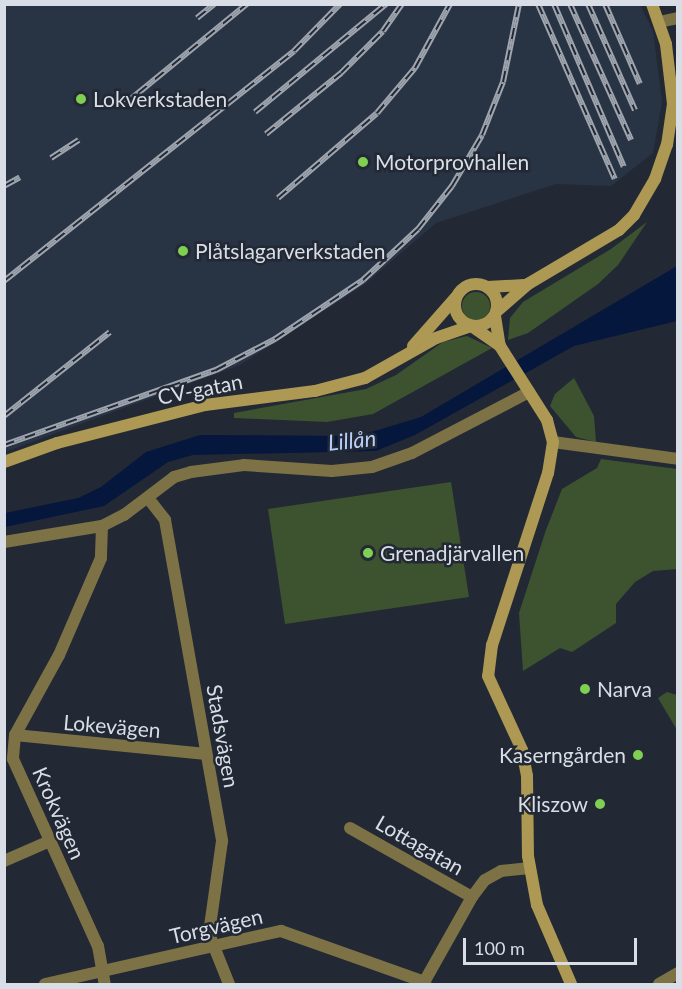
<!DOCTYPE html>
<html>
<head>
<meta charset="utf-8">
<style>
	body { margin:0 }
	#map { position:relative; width:682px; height:989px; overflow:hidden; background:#222935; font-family:Lato,sans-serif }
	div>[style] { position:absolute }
	.built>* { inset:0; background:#283344 }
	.green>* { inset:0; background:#3d5330 }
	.round { border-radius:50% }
	.water>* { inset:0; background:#05173d }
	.street>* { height:12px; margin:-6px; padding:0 6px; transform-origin:6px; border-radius:6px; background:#7d7146 }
	.secondary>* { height:12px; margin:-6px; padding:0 6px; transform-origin:6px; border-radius:6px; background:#ad9953 }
	.secondary>.ring { margin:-6px; padding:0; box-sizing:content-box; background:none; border:12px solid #ad9953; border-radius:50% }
	.rail>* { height:6px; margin-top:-3px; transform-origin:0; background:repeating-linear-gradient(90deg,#222935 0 11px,#9fa5ae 0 22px); box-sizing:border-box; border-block:2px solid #9fa5ae }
	.dots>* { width:16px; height:16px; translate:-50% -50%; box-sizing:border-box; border:3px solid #222935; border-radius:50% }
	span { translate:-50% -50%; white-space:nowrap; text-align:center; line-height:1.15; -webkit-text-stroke:5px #222935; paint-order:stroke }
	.poi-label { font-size:21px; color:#d9dee6 }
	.left { translate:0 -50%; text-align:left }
	.right { translate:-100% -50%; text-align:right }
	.street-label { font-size:21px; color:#d9dee6 }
	.water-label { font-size:22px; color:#b8cffa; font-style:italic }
	.frame { position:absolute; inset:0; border:6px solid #d9dee6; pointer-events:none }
	.scale { position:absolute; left:463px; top:938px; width:174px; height:27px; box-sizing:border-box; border:3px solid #d9dee6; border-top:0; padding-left:8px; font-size:18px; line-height:21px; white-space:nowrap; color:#d9dee6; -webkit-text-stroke:4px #222935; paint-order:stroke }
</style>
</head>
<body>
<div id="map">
	<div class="built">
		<div style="clip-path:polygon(5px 4px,640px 5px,653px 31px,662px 102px,653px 153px,611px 186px,556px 184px,436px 223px,365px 284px,240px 365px,5px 452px)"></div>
	</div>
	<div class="green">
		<div style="clip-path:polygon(647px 222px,618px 265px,598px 284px,528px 333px,508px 340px,510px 318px,523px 302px,611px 249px)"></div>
		<div class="round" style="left:462px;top:292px;width:28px;height:28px"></div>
		<div style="clip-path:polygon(467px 336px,492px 348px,373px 414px,327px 422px,234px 418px,234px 413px,366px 389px,396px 375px,443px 342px)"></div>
		<div style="clip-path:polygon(574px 378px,594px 416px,596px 442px,576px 437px,550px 406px,555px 394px)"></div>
		<div style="clip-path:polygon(601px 459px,677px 469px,677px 569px,653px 571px,635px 582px,616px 604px,616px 623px,572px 652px,560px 648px,523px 671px,519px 613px,546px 530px,562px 489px,597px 468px)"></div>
		<div style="clip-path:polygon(451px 482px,469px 597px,285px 624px,268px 509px)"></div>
		<div style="clip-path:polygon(667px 692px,677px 695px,677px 730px,658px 698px)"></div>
	</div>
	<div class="water">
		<div style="clip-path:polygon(677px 266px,677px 321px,574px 346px,415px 435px,376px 451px,193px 455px,168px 462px,104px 506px,5px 527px,5px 513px,78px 498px,101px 487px,146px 452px,200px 435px,358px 436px,421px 417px)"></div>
	</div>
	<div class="street">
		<div style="left:659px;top:22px;width:19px;rotate:-12deg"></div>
		<div style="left:553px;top:442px;width:126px;rotate:7.7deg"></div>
		<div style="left:148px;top:498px;width:28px;rotate:52deg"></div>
		<div style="left:165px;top:520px;width:326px;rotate:79.9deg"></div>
		<div style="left:222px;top:841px;width:94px;rotate:98deg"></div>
		<div style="left:209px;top:934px;width:54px;rotate:68.2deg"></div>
		<div style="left:102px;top:526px;width:32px;rotate:92deg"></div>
		<div style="left:101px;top:558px;width:106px;rotate:113.4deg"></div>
		<div style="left:59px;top:655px;width:91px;rotate:118.8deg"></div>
		<div style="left:15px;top:735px;width:24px;rotate:95deg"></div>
		<div style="left:13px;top:759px;width:205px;rotate:65.6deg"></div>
		<div style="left:98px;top:946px;width:39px;rotate:80deg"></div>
		<div style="left:4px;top:542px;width:99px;rotate:-9.3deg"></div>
		<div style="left:102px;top:526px;width:25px;rotate:-27deg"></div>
		<div style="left:124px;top:515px;width:63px;rotate:-37.2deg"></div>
		<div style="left:174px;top:477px;width:18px;rotate:-16deg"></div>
		<div style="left:191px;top:472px;width:53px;rotate:-7.5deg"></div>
		<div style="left:244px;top:465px;width:88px;rotate:3.9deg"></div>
		<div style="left:332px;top:471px;width:40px;rotate:-5.7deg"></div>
		<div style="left:372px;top:467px;width:42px;rotate:-19.3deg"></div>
		<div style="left:412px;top:453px;width:132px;rotate:-27.5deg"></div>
		<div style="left:15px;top:735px;width:192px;rotate:5.7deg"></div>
		<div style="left:350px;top:828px;width:140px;rotate:29.5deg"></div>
		<div style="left:4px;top:861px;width:50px;rotate:-23.5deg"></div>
		<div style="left:45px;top:984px;width:242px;rotate:-12.7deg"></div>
		<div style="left:281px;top:931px;width:153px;rotate:19.5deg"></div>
		<div style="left:423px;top:984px;width:100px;rotate:-60.6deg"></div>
		<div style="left:472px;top:897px;width:21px;rotate:-53deg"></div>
		<div style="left:485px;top:880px;width:18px;rotate:-29deg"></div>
		<div style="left:501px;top:871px;width:29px;rotate:-6deg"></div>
		<div style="left:659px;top:984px;width:22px;rotate:-30deg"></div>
	</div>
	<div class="secondary">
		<div class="ring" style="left:455px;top:284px;width:30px;height:30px"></div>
		<div style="left:487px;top:287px;width:37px;rotate:-3deg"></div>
		<div style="left:496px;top:312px;width:43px;rotate:-41.2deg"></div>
		<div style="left:528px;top:284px;width:106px;rotate:-30.7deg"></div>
		<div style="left:619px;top:230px;width:21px;rotate:-45deg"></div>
		<div style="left:634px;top:215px;width:42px;rotate:-59.7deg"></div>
		<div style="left:655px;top:179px;width:36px;rotate:-71deg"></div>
		<div style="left:667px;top:145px;width:41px;rotate:-81.7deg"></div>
		<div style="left:673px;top:104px;width:60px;rotate:-96.7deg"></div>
		<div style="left:666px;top:44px;width:42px;rotate:-109.3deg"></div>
		<div style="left:495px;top:316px;width:30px;rotate:81deg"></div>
		<div style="left:500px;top:346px;width:88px;rotate:57.6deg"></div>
		<div style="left:547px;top:420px;width:23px;rotate:75deg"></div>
		<div style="left:553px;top:442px;width:31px;rotate:99deg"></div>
		<div style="left:548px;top:473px;width:181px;rotate:108deg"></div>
		<div style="left:492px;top:645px;width:31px;rotate:97deg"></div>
		<div style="left:488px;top:676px;width:81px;rotate:65.3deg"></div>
		<div style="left:522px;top:750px;width:26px;rotate:79deg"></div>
		<div style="left:527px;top:776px;width:80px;rotate:89.3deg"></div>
		<div style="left:528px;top:856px;width:50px;rotate:79.6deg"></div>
		<div style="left:537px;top:905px;width:86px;rotate:66.7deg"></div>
		<div style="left:473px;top:327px;width:33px;rotate:35deg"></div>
		<div style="left:413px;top:346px;width:65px;rotate:-48.7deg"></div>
		<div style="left:4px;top:462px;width:56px;rotate:-19.7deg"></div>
		<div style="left:57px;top:443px;width:153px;rotate:-14.4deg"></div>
		<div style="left:205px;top:405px;width:111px;rotate:-7.3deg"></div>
		<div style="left:315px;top:391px;width:52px;rotate:-14.6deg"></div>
		<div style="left:365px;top:378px;width:81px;rotate:-29.4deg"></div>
		<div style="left:436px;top:338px;width:36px;rotate:-19deg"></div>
	</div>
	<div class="rail">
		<div style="left:538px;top:4px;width:191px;rotate:66.3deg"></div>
		<div style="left:554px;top:4px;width:177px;rotate:66.8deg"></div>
		<div style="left:570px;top:4px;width:149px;rotate:65.8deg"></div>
		<div style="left:588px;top:4px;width:116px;rotate:66.1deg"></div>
		<div style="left:605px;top:4px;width:87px;rotate:66.4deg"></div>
		<div style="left:197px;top:18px;width:22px;rotate:-39deg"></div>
		<div style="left:121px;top:107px;width:163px;rotate:-39.3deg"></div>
		<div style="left:255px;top:112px;width:170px;rotate:-39.5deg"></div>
		<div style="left:266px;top:134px;width:97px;rotate:-39.1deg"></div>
		<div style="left:341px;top:73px;width:59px;rotate:-45deg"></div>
		<div style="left:383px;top:31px;width:33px;rotate:-55deg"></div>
		<div style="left:51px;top:158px;width:33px;rotate:-33deg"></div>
		<div style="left:4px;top:186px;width:18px;rotate:-29deg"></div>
		<div style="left:278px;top:198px;width:130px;rotate:-40.6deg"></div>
		<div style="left:377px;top:113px;width:59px;rotate:-49.8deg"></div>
		<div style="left:415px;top:68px;width:73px;rotate:-61.3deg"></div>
		<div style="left:4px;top:281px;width:370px;rotate:-38.4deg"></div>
		<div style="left:294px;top:51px;width:66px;rotate:-45.6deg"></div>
		<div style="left:4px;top:416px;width:135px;rotate:-38.4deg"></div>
		<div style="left:4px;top:445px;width:225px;rotate:-19.5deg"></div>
		<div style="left:216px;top:370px;width:67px;rotate:-27.7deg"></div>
		<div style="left:275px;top:339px;width:106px;rotate:-33.8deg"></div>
		<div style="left:363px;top:280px;width:75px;rotate:-42.8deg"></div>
		<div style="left:418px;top:229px;width:55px;rotate:-51.7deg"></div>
		<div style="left:452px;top:186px;width:59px;rotate:-59.5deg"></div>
		<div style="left:482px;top:135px;width:57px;rotate:-68.4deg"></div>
		<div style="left:503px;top:82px;width:80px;rotate:-78.4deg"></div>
	</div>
	<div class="dots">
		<div style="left:81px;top:99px;background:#7fd052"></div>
		<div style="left:363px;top:162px;background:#7fd052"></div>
		<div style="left:183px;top:251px;background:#7fd052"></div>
		<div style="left:368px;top:553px;background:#7fd052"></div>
		<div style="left:585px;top:689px;background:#7fd052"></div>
		<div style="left:638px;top:755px;background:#7fd052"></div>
		<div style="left:600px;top:804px;background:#7fd052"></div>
	</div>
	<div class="poi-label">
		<span class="left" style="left:93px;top:99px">Lokverkstaden</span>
		<span class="left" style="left:375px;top:162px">Motorprovhallen</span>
		<span class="left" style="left:195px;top:251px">Plåtslagarverkstaden</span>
		<span class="left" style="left:380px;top:553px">Grenadjärvallen</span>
		<span class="left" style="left:597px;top:689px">Narva</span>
		<span class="right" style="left:626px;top:755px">Kaserngården</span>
		<span class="right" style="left:588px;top:804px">Kliszow</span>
	</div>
	<div class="street-label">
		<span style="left:200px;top:389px;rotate:-11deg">CV-gatan</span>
		<span style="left:112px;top:726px;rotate:5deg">Lokevägen</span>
		<span style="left:223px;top:736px;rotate:80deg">Stadsvägen</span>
		<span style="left:59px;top:813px;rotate:66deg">Krokvägen</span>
		<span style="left:420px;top:845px;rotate:30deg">Lottagatan</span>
		<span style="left:216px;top:926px;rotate:-13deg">Torgvägen</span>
	</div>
	<div class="water-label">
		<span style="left:352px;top:440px;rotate:-6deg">Lillån</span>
	</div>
	<div class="frame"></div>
	<div class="scale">100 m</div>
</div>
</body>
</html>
